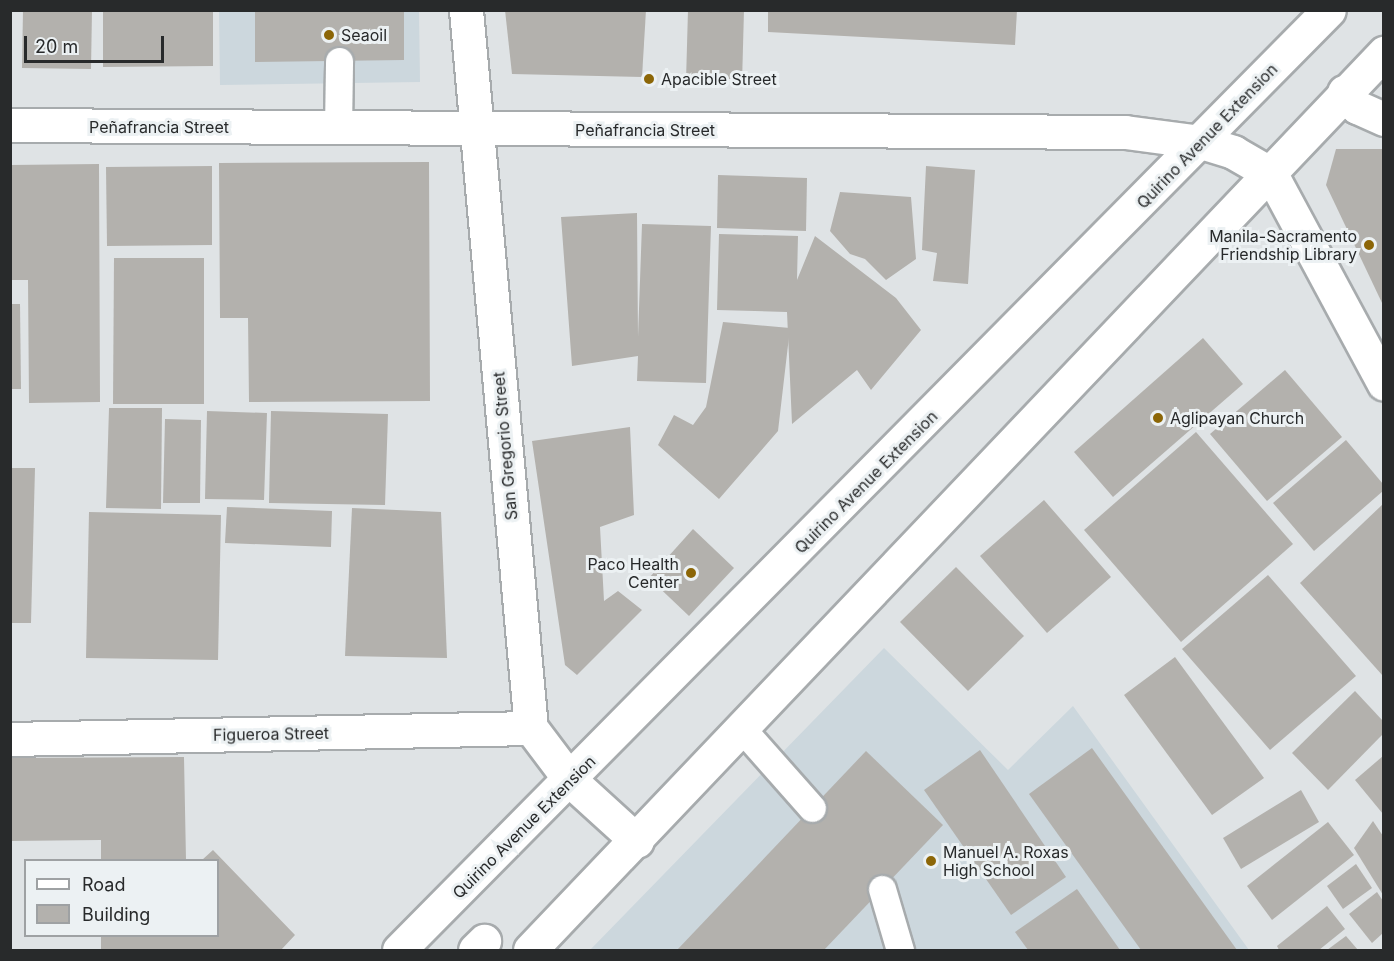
<!DOCTYPE html>
<html>
<head>
<meta charset="utf-8">
<style>
	body { margin:0 }
	#map { position:relative; width:1394px; height:961px; overflow:hidden; background:#dfe3e5; font-family:Inter,sans-serif }
	div>[style] { position:absolute }
	.built>* { inset:0; background:#ccd7dd }
	.building>* { inset:0; background:#b3b1ad }
	.roads { filter:drop-shadow(2px 0 #a7abad) drop-shadow(-2px 0 #a7abad) drop-shadow(0 2px #a7abad) drop-shadow(0 -2px #a7abad) }
	.lane>* { height:27px; margin:-13.5px; padding:0 13.5px; transform-origin:13.5px; border-radius:13.5px; background:#fff }
	.street>* { height:33px; margin:-16.5px; padding:0 16.5px; transform-origin:16.5px; border-radius:16.5px; background:#fff }
	.secondary>* { height:33px; margin:-16.5px; padding:0 16.5px; transform-origin:16.5px; border-radius:16.5px; background:#fff }
	.highway>* { height:33px; margin:-16.5px; padding:0 16.5px; transform-origin:16.5px; border-radius:16.5px; background:#fff }
	.dots>* { width:16px; height:16px; translate:-50% -50%; box-sizing:border-box; border:3px solid #ecf1f3; border-radius:50% }
	span { translate:-50% -50%; white-space:nowrap; text-align:center; line-height:1.15; -webkit-text-stroke:6px #ecf1f3; paint-order:stroke }
	.poi-label { font-size:16px; color:#282a2b }
	.left { translate:0 -50%; text-align:left }
	.right { translate:-100% -50%; text-align:right }
	.street-label { font-size:16px; color:#282a2b }
	.frame { position:absolute; inset:0; border:12px solid #282a2b; pointer-events:none }
	.legend { position:absolute; left:24px; top:859px; width:195px; height:78px; box-sizing:border-box; background:#ecf1f3; border:2px solid #9ea1a3; margin:0; padding:8px 10px; list-style:none; font-size:18px; color:#282a2b }
	.legend li { display:flex; align-items:center; gap:12px; height:30px }
	.legend b { width:30px; border:2px solid #9ea1a3 }
	.scale { position:absolute; left:24px; top:36px; width:140px; height:27px; box-sizing:border-box; border:3px solid #282a2b; border-top:0; padding-left:8px; font-size:18px; line-height:21px; white-space:nowrap; color:#282a2b; -webkit-text-stroke:4px #ecf1f3; paint-order:stroke }
</style>
</head>
<body>
<div id="map">
	<div class="built">
		<div style="clip-path:polygon(219px 11px,419px 11px,420px 82px,220px 85px)"></div>
		<div style="clip-path:polygon(884px 648px,1008px 770px,1073px 706px,1249px 950px,590px 950px)"></div>
	</div>
	<div class="building">
		<div style="clip-path:polygon(23px 10px,92px 10px,91px 69px,22px 68px)"></div>
		<div style="clip-path:polygon(103px 10px,213px 10px,213px 66px,103px 67px)"></div>
		<div style="clip-path:polygon(255px 10px,404px 10px,404px 60px,255px 62px)"></div>
		<div style="clip-path:polygon(505px 10px,646px 10px,642px 77px,512px 74px)"></div>
		<div style="clip-path:polygon(688px 10px,744px 10px,742px 83px,686px 81px)"></div>
		<div style="clip-path:polygon(768px 10px,1017px 10px,1015px 45px,768px 32px)"></div>
		<div style="clip-path:polygon(1336px 149px,1383px 149px,1383px 305px,1326px 185px)"></div>
		<div style="clip-path:polygon(429px 162px,430px 401px,249px 402px,248px 318px,220px 318px,219px 163px)"></div>
		<div style="clip-path:polygon(99px 164px,100px 402px,29px 403px,28px 280px,10px 280px,10px 165px)"></div>
		<div style="clip-path:polygon(212px 166px,212px 245px,107px 246px,106px 167px)"></div>
		<div style="clip-path:polygon(926px 166px,975px 170px,968px 284px,933px 281px,937px 253px,922px 250px)"></div>
		<div style="clip-path:polygon(718px 175px,807px 178px,806px 231px,717px 228px)"></div>
		<div style="clip-path:polygon(840px 192px,911px 197px,916px 259px,886px 280px,865px 259px,850px 254px,830px 231px)"></div>
		<div style="clip-path:polygon(637px 213px,638px 337px,642px 224px,711px 226px,706px 383px,637px 381px,638px 356px,572px 366px,561px 217px)"></div>
		<div style="clip-path:polygon(719px 234px,798px 236px,797px 280px,815px 236px,896px 298px,921px 330px,871px 390px,857px 370px,792px 424px,787px 312px,717px 310px)"></div>
		<div style="clip-path:polygon(114px 258px,204px 258px,204px 404px,113px 404px)"></div>
		<div style="clip-path:polygon(10px 304px,20px 304px,21px 389px,10px 389px)"></div>
		<div style="clip-path:polygon(723px 322px,790px 328px,778px 431px,719px 499px,658px 445px,674px 415px,693px 425px,706px 407px)"></div>
		<div style="clip-path:polygon(1203px 338px,1243px 384px,1113px 497px,1074px 452px)"></div>
		<div style="clip-path:polygon(1285px 370px,1342px 437px,1267px 501px,1210px 434px)"></div>
		<div style="clip-path:polygon(109px 408px,162px 408px,161px 509px,106px 508px)"></div>
		<div style="clip-path:polygon(207px 411px,267px 413px,264px 500px,205px 499px)"></div>
		<div style="clip-path:polygon(271px 411px,388px 414px,385px 505px,269px 503px)"></div>
		<div style="clip-path:polygon(165px 419px,201px 420px,200px 503px,163px 503px)"></div>
		<div style="clip-path:polygon(630px 427px,634px 515px,600px 527px,604px 601px,618px 591px,642px 610px,577px 675px,565px 665px,532px 441px)"></div>
		<div style="clip-path:polygon(1196px 432px,1293px 544px,1181px 642px,1084px 530px)"></div>
		<div style="clip-path:polygon(1346px 440px,1383px 484px,1383px 491px,1314px 551px,1273px 503px)"></div>
		<div style="clip-path:polygon(10px 468px,35px 468px,31px 623px,10px 623px)"></div>
		<div style="clip-path:polygon(1044px 500px,1111px 577px,1047px 633px,980px 556px)"></div>
		<div style="clip-path:polygon(1383px 504px,1383px 676px,1300px 583px)"></div>
		<div style="clip-path:polygon(227px 507px,332px 511px,331px 547px,225px 543px)"></div>
		<div style="clip-path:polygon(352px 508px,441px 512px,447px 658px,345px 656px)"></div>
		<div style="clip-path:polygon(89px 512px,221px 515px,218px 660px,86px 658px)"></div>
		<div style="clip-path:polygon(693px 529px,734px 568px,689px 616px,649px 578px)"></div>
		<div style="clip-path:polygon(956px 567px,1024px 636px,968px 691px,900px 622px)"></div>
		<div style="clip-path:polygon(1268px 575px,1356px 676px,1270px 750px,1182px 649px)"></div>
		<div style="clip-path:polygon(1175px 657px,1264px 778px,1212px 815px,1124px 695px)"></div>
		<div style="clip-path:polygon(1355px 691px,1383px 721px,1383px 734px,1328px 790px,1292px 753px)"></div>
		<div style="clip-path:polygon(1092px 748px,1237px 950px,1141px 950px,1029px 794px)"></div>
		<div style="clip-path:polygon(980px 750px,1066px 877px,1011px 915px,924px 790px)"></div>
		<div style="clip-path:polygon(866px 751px,943px 825px,824px 950px,677px 950px)"></div>
		<div style="clip-path:polygon(1383px 756px,1383px 814px,1355px 780px)"></div>
		<div style="clip-path:polygon(184px 757px,186px 860px,101px 860px,101px 840px,10px 841px,10px 758px)"></div>
		<div style="clip-path:polygon(1301px 790px,1319px 822px,1241px 869px,1223px 838px)"></div>
		<div style="clip-path:polygon(1373px 821px,1383px 836px,1383px 895px,1354px 848px)"></div>
		<div style="clip-path:polygon(1328px 822px,1354px 855px,1272px 920px,1247px 886px)"></div>
		<div style="clip-path:polygon(213px 850px,295px 935px,281px 950px,101px 950px,101px 936px,218px 936px,218px 860px,202px 860px)"></div>
		<div style="clip-path:polygon(1356px 864px,1372px 888px,1343px 909px,1327px 886px)"></div>
		<div style="clip-path:polygon(1077px 889px,1120px 950px,1028px 950px,1015px 932px)"></div>
		<div style="clip-path:polygon(1377px 892px,1383px 901px,1383px 933px,1372px 943px,1349px 914px)"></div>
		<div style="clip-path:polygon(1327px 906px,1345px 929px,1319px 950px,1279px 950px,1277px 946px)"></div>
		<div style="clip-path:polygon(1346px 936px,1358px 950px,1327px 950px)"></div>
	</div>
	<div class="roads">
		<div class="lane">
			<div style="left:338px;top:128px;width:67px;rotate:-89.1deg"></div>
			<div style="left:743px;top:730px;width:104px;rotate:48.5deg"></div>
			<div style="left:882px;top:889px;width:64px;rotate:73.6deg"></div>
		</div>
		<div class="street">
			<div style="left:1344px;top:92px;width:20px;rotate:49deg"></div>
			<div style="left:1357px;top:107px;width:30px;rotate:24deg"></div>
		</div>
		<div class="secondary">
			<div style="left:466px;top:10px;width:721px;rotate:84.83deg"></div>
			<div style="left:531px;top:728px;width:66px;rotate:53deg"></div>
			<div style="left:571px;top:781px;width:89px;rotate:42.3deg"></div>
			<div style="left:10px;top:125px;width:1115px;rotate:0.36deg"></div>
			<div style="left:1125px;top:132px;width:77px;rotate:7.5deg"></div>
			<div style="left:1201px;top:142px;width:34px;rotate:17deg"></div>
			<div style="left:1233px;top:152px;width:44px;rotate:30.1deg"></div>
			<div style="left:1271px;top:174px;width:238px;rotate:61.7deg"></div>
			<div style="left:10px;top:739px;width:521px;rotate:-1.21deg"></div>
			<div style="left:399px;top:950px;width:1322px;rotate:-45.31deg"></div>
			<div style="left:530px;top:950px;width:1239px;rotate:-46.41deg"></div>
		</div>
		<div class="highway">
			<div style="left:475px;top:950px;width:13px;rotate:-45deg"></div>
		</div>
	</div>
	<div class="dots">
		<div style="left:329px;top:35px;background:#8c6607"></div>
		<div style="left:649px;top:79px;background:#8c6607"></div>
		<div style="left:1369px;top:245px;background:#8c6607"></div>
		<div style="left:1158px;top:418px;background:#8c6607"></div>
		<div style="left:691px;top:573px;background:#8c6607"></div>
		<div style="left:931px;top:861px;background:#8c6607"></div>
	</div>
	<div class="poi-label">
		<span class="left" style="left:341px;top:35px">Seaoil</span>
		<span class="left" style="left:661px;top:79px">Apacible Street</span>
		<span class="right" style="left:1357px;top:245px">Manila-Sacramento<br>Friendship Library</span>
		<span class="left" style="left:1170px;top:418px">Aglipayan Church</span>
		<span class="right" style="left:679px;top:573px">Paco Health<br>Center</span>
		<span class="left" style="left:943px;top:861px">Manuel A. Roxas<br>High School</span>
	</div>
	<div class="street-label">
		<span style="left:159px;top:127px">Peñafrancia Street</span>
		<span style="left:645px;top:130px">Peñafrancia Street</span>
		<span style="left:1207px;top:136px;rotate:-46deg">Quirino Avenue Extension</span>
		<span style="left:505px;top:446px;rotate:-95deg">San Gregorio Street</span>
		<span style="left:866px;top:482px;rotate:-45deg">Quirino Avenue Extension</span>
		<span style="left:271px;top:734px;rotate:-1deg">Figueroa Street</span>
		<span style="left:524px;top:827px;rotate:-45deg">Quirino Avenue Extension</span>
	</div>
	<div class="frame"></div>
	<ul class="legend">
	<li><b style="height:8px;background:#fff"></b>Road</li>
	<li><b style="height:16px;background:#b3b1ad"></b>Building</li>
	</ul>
	<div class="scale">20 m</div>
</div>
</body>
</html>
